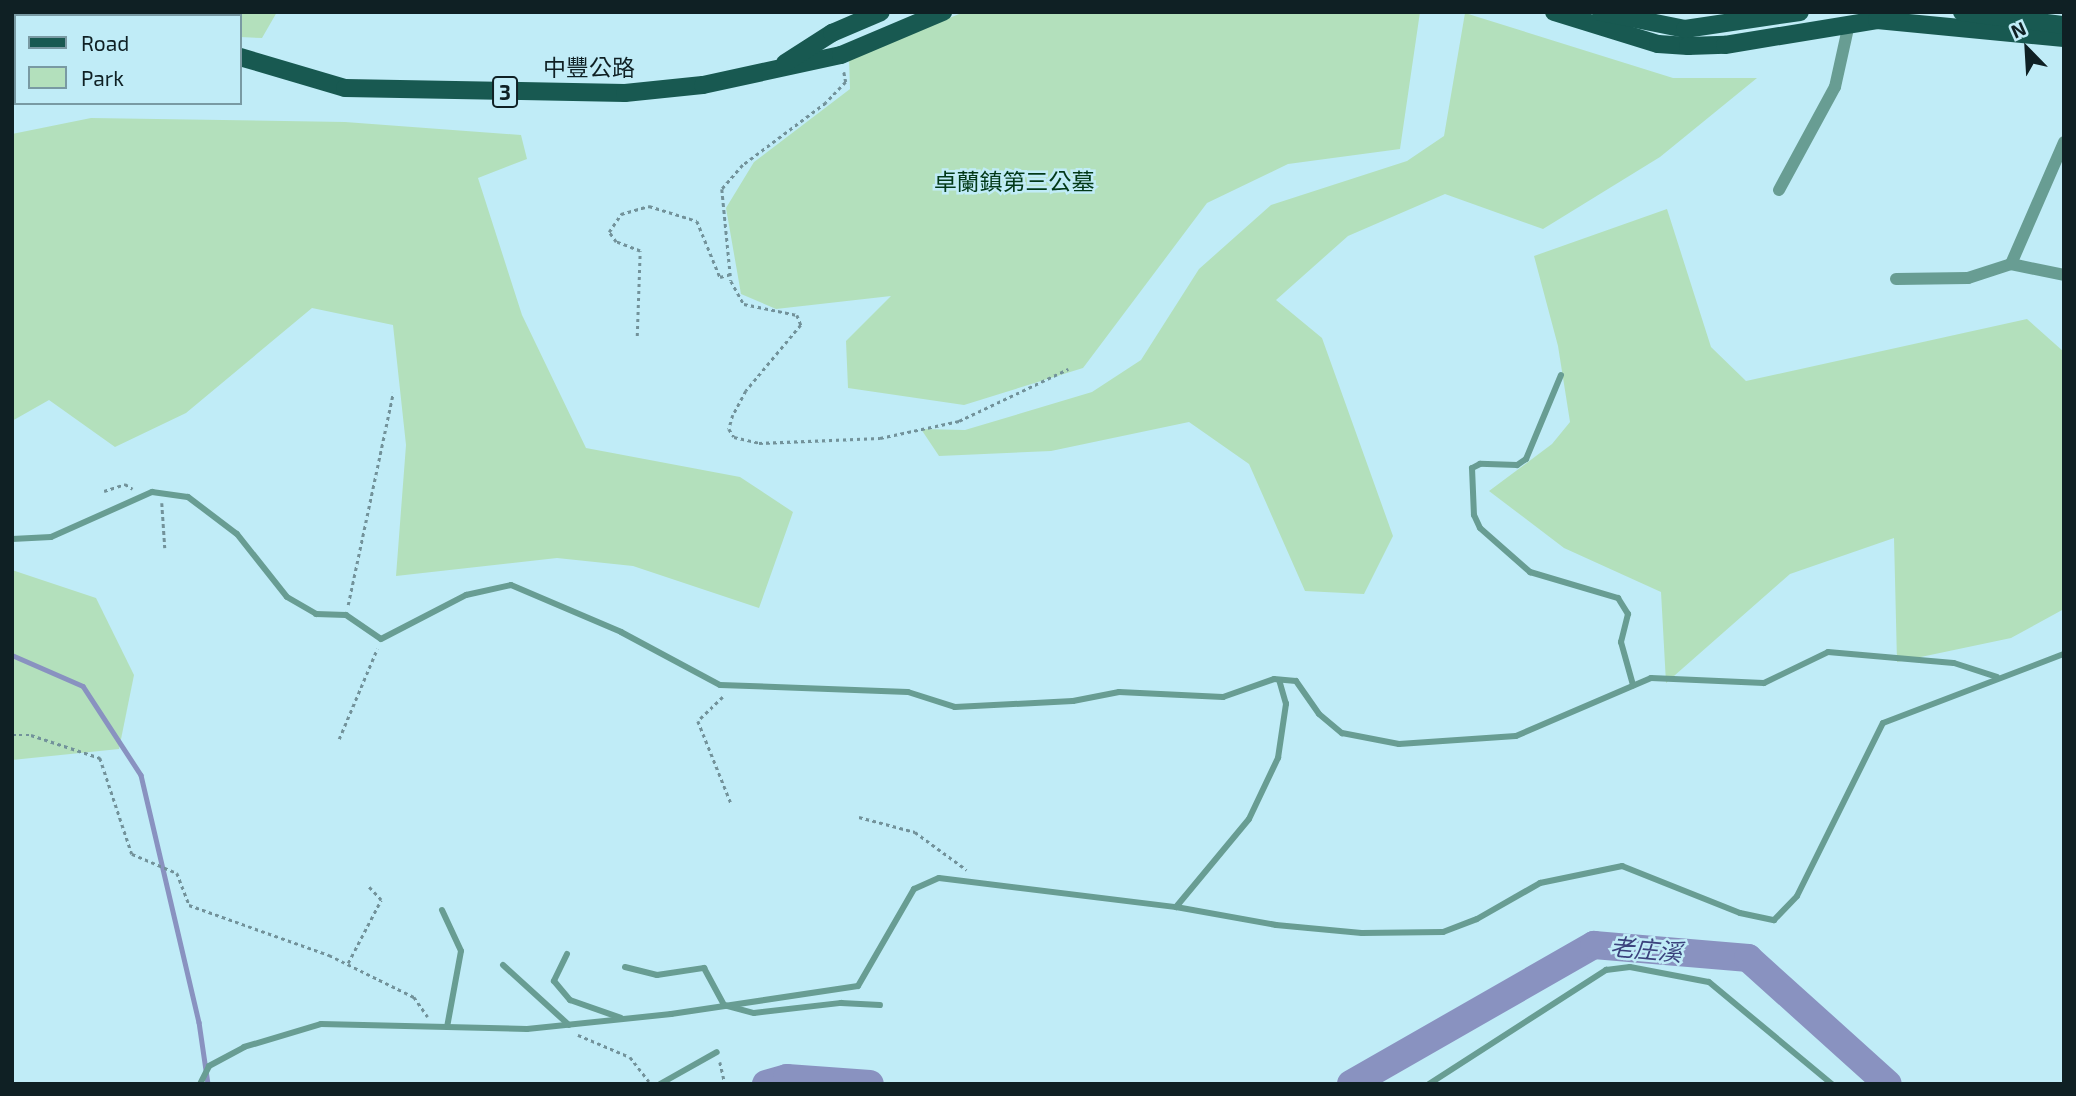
<!DOCTYPE html>
<html>
<head>
<meta charset="utf-8">
<style>
	body { margin:0 }
	#map { position:relative; width:2076px; height:1096px; overflow:hidden; background:#c0ecf7; font-family:"Exo 2","Noto Sans TC",sans-serif }
	div>[style] { position:absolute }
	.green>* { inset:0; background:#b3e0bc }
	.stream>* { height:4.5px; margin:-2.25px; padding:0 2.25px; transform-origin:2.25px; border-radius:2.25px; background:#8992c0 }
	.river>* { height:28px; margin:-14px; padding:0 14px; transform-origin:14px; border-radius:14px; background:#8992c0 }
	.path>* { height:2.5px; margin-top:-1.25px; transform-origin:0; background:repeating-linear-gradient(90deg,#72929a 0 3.5px,transparent 0 7px) }
	.service>* { height:6px; margin:-3px; padding:0 3px; transform-origin:3px; border-radius:3px; background:#689d93 }
	.minor>* { height:12px; margin:-6px; padding:0 6px; transform-origin:6px; border-radius:6px; background:#689d93 }
	.primary>* { height:18px; margin:-9px; padding:0 9px; transform-origin:9px; border-radius:9px; background:#185951 }
	span { translate:-50% -50%; white-space:nowrap; text-align:center; line-height:1.15; -webkit-text-stroke:5px #c0ecf7; paint-order:stroke }
	.shield-label span { padding:2px 5px; background:#c0ecf7; border:2px solid; border-radius:5px; -webkit-text-stroke-width:0 }
	.shield-label { font-size:21px; color:#0f2024; font-weight:700 }
	.street-label { font-size:23px; color:#0f2024 }
	.park-label { font-size:23px; color:#023918 }
	.water-label { font-size:24px; color:#3b427d; font-style:italic }
	.frame { position:absolute; inset:0; border:14px solid #0f2024; pointer-events:none }
	.legend { position:absolute; left:14px; top:14px; width:228px; height:91px; box-sizing:border-box; background:#c0ecf7; border:2px solid #799aa3; margin:0; padding:9px 12px; list-style:none; font-size:21px; color:#0f2024 }
	.legend li { display:flex; align-items:center; gap:14px; height:35px }
	.legend b { width:35px; border:2px solid #799aa3 }
	.north { position:absolute; left:1992px; top:14px; width:70px; height:70px; -webkit-text-stroke:5px #c0ecf7; paint-order:stroke; rotate:336deg; font-size:19px; font-weight:700; line-height:28px; text-align:center; color:#0f2024 }
	.north::after { content:''; display:block; margin:auto; width:24px; height:32px; background:#0f2024; clip-path:polygon(50% 0,100% 100%,50% 72%,0 100%) }
</style>
</head>
<body>
<div id="map">
	<div class="green">
		<div style="clip-path:polygon(12px 12px,277px 12px,262px 38px,240px 37px,240px 16px,16px 16px,12px 33px)"></div>
		<div style="clip-path:polygon(964px 12px,1420px 12px,1400px 149px,1288px 164px,1207px 203px,1083px 368px,964px 405px,848px 388px,846px 341px,891px 296px,776px 309px,741px 294px,726px 208px,754px 162px,850px 89px,849px 59px)"></div>
		<div style="clip-path:polygon(1465px 13px,1673px 78px,1757px 78px,1660px 157px,1543px 229px,1445px 194px,1348px 236px,1276px 300px,1322px 338px,1393px 536px,1364px 594px,1305px 591px,1249px 464px,1189px 422px,1051px 451px,939px 456px,921px 429px,965px 430px,1092px 392px,1141px 360px,1199px 269px,1271px 205px,1407px 161px,1444px 136px)"></div>
		<div style="clip-path:polygon(91px 118px,345px 122px,521px 135px,527px 159px,478px 178px,522px 315px,586px 448px,740px 477px,793px 512px,759px 608px,633px 566px,557px 558px,396px 576px,406px 445px,393px 325px,312px 308px,186px 413px,115px 447px,49px 400px,12px 421px,12px 134px)"></div>
		<div style="clip-path:polygon(1667px 209px,1711px 347px,1746px 381px,2027px 319px,2064px 352px,2064px 609px,2011px 638px,1897px 662px,1894px 538px,1790px 574px,1666px 683px,1661px 592px,1564px 548px,1489px 491px,1552px 444px,1570px 422px,1558px 346px,1534px 256px)"></div>
		<div style="clip-path:polygon(12px 570px,96px 598px,134px 675px,119px 749px,12px 760px)"></div>
	</div>
	<div class="stream">
		<div style="left:12px;top:655px;width:77px;rotate:23.6deg"></div>
		<div style="left:83px;top:686px;width:106px;rotate:56.9deg"></div>
		<div style="left:141px;top:775px;width:254px;rotate:76.8deg"></div>
		<div style="left:199px;top:1022px;width:63px;rotate:81.7deg"></div>
	</div>
	<div class="river">
		<div style="left:766px;top:1084px;width:22px;rotate:-16deg"></div>
		<div style="left:787px;top:1078px;width:83px;rotate:4.1deg"></div>
		<div style="left:1351px;top:1084px;width:280px;rotate:-29.8deg"></div>
		<div style="left:1594px;top:945px;width:155px;rotate:4.8deg"></div>
		<div style="left:1748px;top:958px;width:188px;rotate:42deg"></div>
	</div>
	<div class="path">
		<div style="left:844px;top:72px;width:10px;rotate:79deg"></div>
		<div style="left:846px;top:82px;width:29px;rotate:134deg"></div>
		<div style="left:826px;top:103px;width:104px;rotate:143.2deg"></div>
		<div style="left:743px;top:165px;width:32px;rotate:131deg"></div>
		<div style="left:722px;top:189px;width:92px;rotate:84.4deg"></div>
		<div style="left:731px;top:281px;width:26px;rotate:61deg"></div>
		<div style="left:744px;top:304px;width:54px;rotate:11.7deg"></div>
		<div style="left:797px;top:315px;width:11px;rotate:68deg"></div>
		<div style="left:801px;top:325px;width:86px;rotate:129.8deg"></div>
		<div style="left:746px;top:391px;width:27px;rotate:118deg"></div>
		<div style="left:733px;top:415px;width:15px;rotate:106deg"></div>
		<div style="left:729px;top:429px;width:9px;rotate:58deg"></div>
		<div style="left:734px;top:437px;width:26px;rotate:13deg"></div>
		<div style="left:759px;top:443px;width:121px;rotate:-2.4deg"></div>
		<div style="left:880px;top:438px;width:81px;rotate:-12.1deg"></div>
		<div style="left:959px;top:421px;width:121px;rotate:-25.5deg"></div>
		<div style="left:637px;top:336px;width:85px;rotate:-88deg"></div>
		<div style="left:640px;top:251px;width:26px;rotate:-159deg"></div>
		<div style="left:616px;top:242px;width:12px;rotate:-125deg"></div>
		<div style="left:609px;top:232px;width:22px;rotate:-56deg"></div>
		<div style="left:621px;top:214px;width:29px;rotate:-16deg"></div>
		<div style="left:649px;top:206px;width:50px;rotate:17.4deg"></div>
		<div style="left:697px;top:221px;width:61px;rotate:67.7deg"></div>
		<div style="left:720px;top:277px;width:11px;rotate:-15deg"></div>
		<div style="left:104px;top:491px;width:22px;rotate:-18deg"></div>
		<div style="left:125px;top:484px;width:9px;rotate:32deg"></div>
		<div style="left:162px;top:503px;width:45px;rotate:86.2deg"></div>
		<div style="left:348px;top:605px;width:217px;rotate:-78deg"></div>
		<div style="left:723px;top:697px;width:35px;rotate:136deg"></div>
		<div style="left:698px;top:721px;width:88px;rotate:68.1deg"></div>
		<div style="left:12px;top:735px;width:19px"></div>
		<div style="left:31px;top:735px;width:73px;rotate:18.4deg"></div>
		<div style="left:100px;top:758px;width:101px;rotate:71.6deg"></div>
		<div style="left:132px;top:854px;width:49px;rotate:22.9deg"></div>
		<div style="left:177px;top:873px;width:34px;rotate:69deg"></div>
		<div style="left:189px;top:905px;width:149px;rotate:19.7deg"></div>
		<div style="left:329px;top:955px;width:95px;rotate:26.3deg"></div>
		<div style="left:414px;top:997px;width:24px;rotate:55deg"></div>
		<div style="left:339px;top:739px;width:98px;rotate:-67.1deg"></div>
		<div style="left:859px;top:817px;width:58px;rotate:15deg"></div>
		<div style="left:915px;top:832px;width:64px;rotate:36.2deg"></div>
		<div style="left:348px;top:963px;width:71px;rotate:-62.4deg"></div>
		<div style="left:381px;top:900px;width:19px;rotate:-133deg"></div>
		<div style="left:578px;top:1035px;width:56px;rotate:22.9deg"></div>
		<div style="left:630px;top:1057px;width:31px;rotate:52deg"></div>
		<div style="left:720px;top:1062px;width:23px;rotate:77deg"></div>
	</div>
	<div class="service">
		<div style="left:1561px;top:375px;width:91px;rotate:112.6deg"></div>
		<div style="left:1526px;top:459px;width:11px;rotate:146deg"></div>
		<div style="left:1517px;top:465px;width:37px;rotate:-178deg"></div>
		<div style="left:1480px;top:464px;width:9px;rotate:153deg"></div>
		<div style="left:1472px;top:468px;width:47px;rotate:87.6deg"></div>
		<div style="left:1474px;top:515px;width:14px;rotate:65deg"></div>
		<div style="left:1480px;top:528px;width:67px;rotate:41.3deg"></div>
		<div style="left:1530px;top:572px;width:92px;rotate:16.5deg"></div>
		<div style="left:1618px;top:598px;width:19px;rotate:58deg"></div>
		<div style="left:1628px;top:614px;width:29px;rotate:104deg"></div>
		<div style="left:1621px;top:642px;width:45px;rotate:74.4deg"></div>
		<div style="left:12px;top:539px;width:39px;rotate:-3deg"></div>
		<div style="left:51px;top:537px;width:111px;rotate:-24deg"></div>
		<div style="left:152px;top:492px;width:36px;rotate:8deg"></div>
		<div style="left:188px;top:497px;width:61px;rotate:37.1deg"></div>
		<div style="left:237px;top:534px;width:80px;rotate:51.6deg"></div>
		<div style="left:287px;top:597px;width:34px;rotate:30deg"></div>
		<div style="left:316px;top:614px;width:30px;rotate:2deg"></div>
		<div style="left:346px;top:615px;width:42px;rotate:34.4deg"></div>
		<div style="left:381px;top:639px;width:96px;rotate:-27.4deg"></div>
		<div style="left:466px;top:595px;width:46px;rotate:-12.5deg"></div>
		<div style="left:511px;top:585px;width:120px;rotate:23.1deg"></div>
		<div style="left:621px;top:632px;width:112px;rotate:28.2deg"></div>
		<div style="left:720px;top:685px;width:188px;rotate:2.1deg"></div>
		<div style="left:908px;top:692px;width:49px;rotate:17.7deg"></div>
		<div style="left:955px;top:707px;width:118px;rotate:-2.9deg"></div>
		<div style="left:1073px;top:701px;width:47px;rotate:-11.1deg"></div>
		<div style="left:1119px;top:692px;width:104px;rotate:2.8deg"></div>
		<div style="left:1223px;top:697px;width:54px;rotate:-19.4deg"></div>
		<div style="left:1274px;top:679px;width:22px;rotate:5deg"></div>
		<div style="left:1296px;top:681px;width:40px;rotate:55.1deg"></div>
		<div style="left:1319px;top:714px;width:30px;rotate:40deg"></div>
		<div style="left:1342px;top:733px;width:58px;rotate:10.9deg"></div>
		<div style="left:1399px;top:744px;width:117px;rotate:-3.9deg"></div>
		<div style="left:1516px;top:736px;width:147px;rotate:-23.2deg"></div>
		<div style="left:1651px;top:678px;width:113px;rotate:2.5deg"></div>
		<div style="left:1764px;top:683px;width:71px;rotate:-25.8deg"></div>
		<div style="left:1828px;top:652px;width:126px;rotate:5deg"></div>
		<div style="left:1954px;top:663px;width:45px;rotate:18deg"></div>
		<div style="left:1176px;top:907px;width:114px;rotate:-50.3deg"></div>
		<div style="left:1249px;top:819px;width:68px;rotate:-64.6deg"></div>
		<div style="left:1278px;top:758px;width:55px;rotate:-81.6deg"></div>
		<div style="left:1286px;top:704px;width:25px;rotate:-106deg"></div>
		<div style="left:442px;top:910px;width:45px;rotate:65.1deg"></div>
		<div style="left:461px;top:951px;width:77px;rotate:100.4deg"></div>
		<div style="left:567px;top:954px;width:30px;rotate:116deg"></div>
		<div style="left:554px;top:981px;width:25px;rotate:50deg"></div>
		<div style="left:570px;top:1000px;width:54px;rotate:19.4deg"></div>
		<div style="left:503px;top:965px;width:89px;rotate:42.3deg"></div>
		<div style="left:625px;top:967px;width:33px;rotate:14deg"></div>
		<div style="left:657px;top:975px;width:48px;rotate:-8.5deg"></div>
		<div style="left:704px;top:968px;width:42px;rotate:61.6deg"></div>
		<div style="left:724px;top:1005px;width:31px;rotate:15deg"></div>
		<div style="left:754px;top:1013px;width:88px;rotate:-6.6deg"></div>
		<div style="left:841px;top:1003px;width:39px;rotate:3deg"></div>
		<div style="left:200px;top:1084px;width:20px;rotate:-63deg"></div>
		<div style="left:209px;top:1066px;width:40px;rotate:-28deg"></div>
		<div style="left:244px;top:1047px;width:80px;rotate:-16.6deg"></div>
		<div style="left:321px;top:1024px;width:206px;rotate:1.4deg"></div>
		<div style="left:527px;top:1029px;width:145px;rotate:-5.9deg"></div>
		<div style="left:671px;top:1014px;width:189px;rotate:-8.5deg"></div>
		<div style="left:858px;top:986px;width:112px;rotate:-60deg"></div>
		<div style="left:914px;top:889px;width:27px;rotate:-24deg"></div>
		<div style="left:939px;top:878px;width:239px;rotate:7deg"></div>
		<div style="left:1176px;top:907px;width:102px;rotate:10.2deg"></div>
		<div style="left:1276px;top:925px;width:86px;rotate:5.3deg"></div>
		<div style="left:1362px;top:933px;width:81px;rotate:-0.7deg"></div>
		<div style="left:1443px;top:932px;width:36px;rotate:-21deg"></div>
		<div style="left:1477px;top:919px;width:73px;rotate:-29.7deg"></div>
		<div style="left:1540px;top:883px;width:84px;rotate:-11.7deg"></div>
		<div style="left:1622px;top:866px;width:127px;rotate:21.7deg"></div>
		<div style="left:1740px;top:913px;width:35px;rotate:12deg"></div>
		<div style="left:1774px;top:920px;width:33px;rotate:-46deg"></div>
		<div style="left:1797px;top:896px;width:193px;rotate:-63.6deg"></div>
		<div style="left:1883px;top:723px;width:194px;rotate:-20.9deg"></div>
		<div style="left:660px;top:1084px;width:65px;rotate:-29.3deg"></div>
		<div style="left:1429px;top:1084px;width:211px;rotate:-32.8deg"></div>
		<div style="left:1606px;top:970px;width:24px;rotate:-7deg"></div>
		<div style="left:1630px;top:967px;width:80px;rotate:10.8deg"></div>
		<div style="left:1709px;top:982px;width:160px;rotate:39.7deg"></div>
	</div>
	<div class="minor">
		<div style="left:1779px;top:190px;width:117px;rotate:-61.5deg"></div>
		<div style="left:1835px;top:87px;width:65px;rotate:-77.5deg"></div>
		<div style="left:2011px;top:264px;width:133px;rotate:-66.5deg"></div>
		<div style="left:1896px;top:279px;width:72px;rotate:-0.8deg"></div>
		<div style="left:1968px;top:278px;width:45px;rotate:-18deg"></div>
		<div style="left:2011px;top:264px;width:54px;rotate:11.7deg"></div>
	</div>
	<div class="primary">
		<div style="left:1554px;top:12px;width:109px;rotate:17.1deg"></div>
		<div style="left:1658px;top:44px;width:30px;rotate:4deg"></div>
		<div style="left:1688px;top:46px;width:37px;rotate:-2deg"></div>
		<div style="left:1725px;top:45px;width:154px;rotate:-9.3deg"></div>
		<div style="left:1877px;top:20px;width:188px;rotate:5.5deg"></div>
		<div style="left:1601px;top:12px;width:86px;rotate:11.4deg"></div>
		<div style="left:1685px;top:29px;width:116px;rotate:-8.4deg"></div>
		<div style="left:1962px;top:12px;width:103px;rotate:7.3deg"></div>
		<div style="left:240px;top:57px;width:109px;rotate:16.4deg"></div>
		<div style="left:345px;top:88px;width:280px;rotate:1deg"></div>
		<div style="left:625px;top:93px;width:78px;rotate:-5.9deg"></div>
		<div style="left:703px;top:85px;width:141px;rotate:-12.3deg"></div>
		<div style="left:841px;top:55px;width:111px;rotate:-22.9deg"></div>
		<div style="left:785px;top:63px;width:56px;rotate:-32.6deg"></div>
		<div style="left:832px;top:33px;width:53px;rotate:-23.2deg"></div>
		<div style="left:12px;top:88px;width:4px;rotate:-14deg"></div>
	</div>
	<div class="shield-label">
		<span style="left:505px;top:92px">3</span>
	</div>
	<div class="street-label">
		<span style="left:589px;top:67px">中豐公路</span>
	</div>
	<div class="park-label">
		<span style="left:1014px;top:181px">卓蘭鎮第三公墓</span>
	</div>
	<div class="water-label">
		<span style="left:1646px;top:949px;rotate:5deg">老庄溪</span>
	</div>
	<div class="frame"></div>
	<ul class="legend">
	<li><b style="height:9px;background:#185951"></b>Road</li>
	<li><b style="height:19px;background:#b3e0bc"></b>Park</li>
	</ul>
	<div class="north">N</div>
</div>
</body>
</html>
